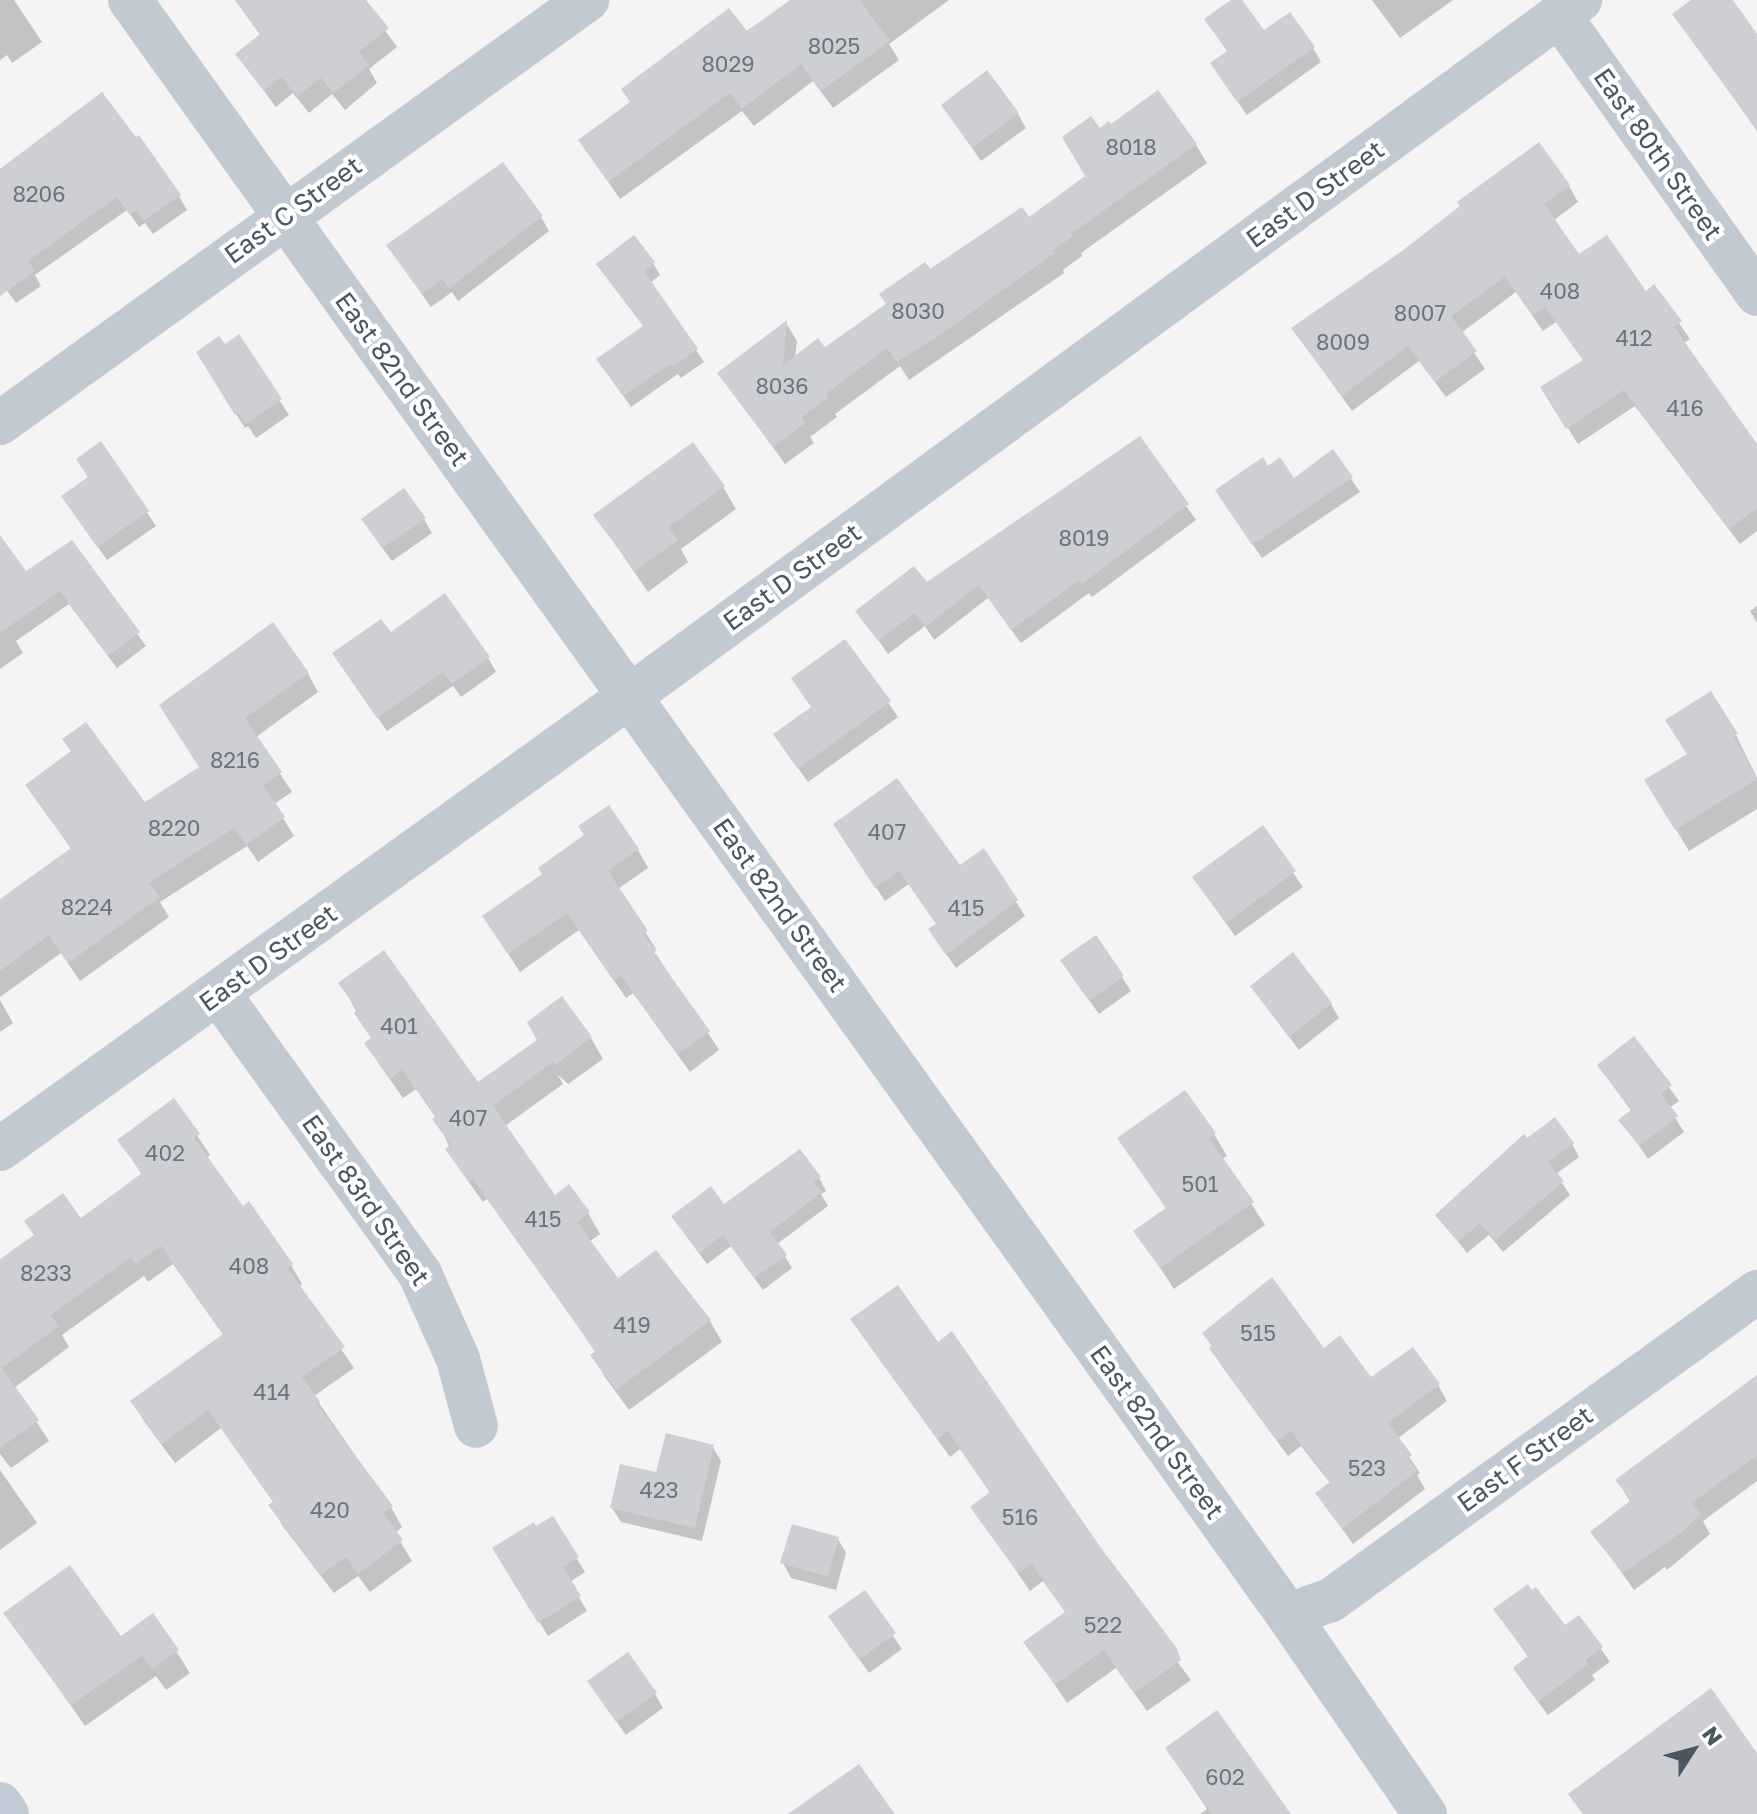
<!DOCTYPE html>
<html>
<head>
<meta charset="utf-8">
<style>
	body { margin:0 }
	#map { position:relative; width:1757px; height:1814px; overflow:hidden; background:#f5f3f3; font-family:"Golos Text",sans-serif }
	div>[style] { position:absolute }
	.shadow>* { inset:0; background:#0003 }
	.building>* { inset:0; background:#cdcfd5 }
	.street>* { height:44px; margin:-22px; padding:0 22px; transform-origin:22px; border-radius:22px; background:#c1cad2 }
	.secondary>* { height:44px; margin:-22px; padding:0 22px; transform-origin:22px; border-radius:22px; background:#c1cbd6 }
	span { translate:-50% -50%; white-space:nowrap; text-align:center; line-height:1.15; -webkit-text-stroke:8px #fff; paint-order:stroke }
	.number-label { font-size:22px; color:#6b747e }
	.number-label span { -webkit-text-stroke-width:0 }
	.street-label { font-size:26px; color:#4a5661 }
	.north { position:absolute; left:1653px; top:1710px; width:80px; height:80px; -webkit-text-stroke:6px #fff; paint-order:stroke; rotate:54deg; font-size:22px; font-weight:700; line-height:32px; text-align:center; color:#4a5661 }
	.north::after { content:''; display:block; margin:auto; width:28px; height:36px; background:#4a5661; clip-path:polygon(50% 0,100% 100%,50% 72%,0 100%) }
</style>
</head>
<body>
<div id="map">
	<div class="shadow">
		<div style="clip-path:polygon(0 0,14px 0,42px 42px,12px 63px,7px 55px,0 60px)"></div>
		<div style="clip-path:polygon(235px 0,363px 0,397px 47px,369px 69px,377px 83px,345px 110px,332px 94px,309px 113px,293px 93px,276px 107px,237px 55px,261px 36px)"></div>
		<div style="clip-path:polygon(793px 0,949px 0,889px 44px,899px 60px,833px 108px,813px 81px,754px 126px,742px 111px,620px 199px,580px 141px)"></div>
		<div style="clip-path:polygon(1235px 0,1240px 0,1263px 33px,1313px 48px,1321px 62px,1247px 115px,1221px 78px,1229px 53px)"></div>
		<div style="clip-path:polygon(1372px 0,1453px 0,1400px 38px)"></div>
		<div style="clip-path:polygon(1694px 0,1730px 0,1757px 37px,1757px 131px,1675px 14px)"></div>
		<div style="clip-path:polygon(943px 106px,1018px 114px,1026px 128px,981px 161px)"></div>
		<div style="clip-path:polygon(1099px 131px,1196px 145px,1207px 163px,1081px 253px,1082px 256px,1063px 270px,1064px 273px,909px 380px,900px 366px,835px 414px,837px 417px,810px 437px,814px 443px,785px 464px,720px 374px,786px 323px,797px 341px,795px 358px,824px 350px,929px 272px,1029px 220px,1088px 177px)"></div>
		<div style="clip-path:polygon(0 170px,179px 196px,187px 210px,153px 234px,145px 223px,139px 227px,127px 210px,35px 275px,41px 286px,16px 303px,2px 284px,0 286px)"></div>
		<div style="clip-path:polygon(1569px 186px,1578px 202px,1553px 221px,1579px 257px,1646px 294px,1654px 287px,1690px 339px,1684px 343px,1757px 446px,1757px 531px,1740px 544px,1635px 406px,1578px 444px,1553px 404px,1584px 361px,1556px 322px,1543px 331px,1516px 292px,1461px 333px,1485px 369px,1446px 397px,1419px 361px,1352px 411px,1293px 329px)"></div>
		<div style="clip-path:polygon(541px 217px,549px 231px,458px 301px,452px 292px,431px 307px,397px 259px)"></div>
		<div style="clip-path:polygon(653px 263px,660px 275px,650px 283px,704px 362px,681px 378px,678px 374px,631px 407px,606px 371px,644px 327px,599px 265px)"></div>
		<div style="clip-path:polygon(238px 337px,289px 415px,256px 438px,248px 426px,245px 428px,206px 367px)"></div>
		<div style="clip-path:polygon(1139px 439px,1196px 520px,1092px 597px,1089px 593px,1021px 643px,988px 598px,934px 640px,925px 626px,888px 654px,867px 624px)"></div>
		<div style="clip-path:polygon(101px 444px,156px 526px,107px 560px,72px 510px,90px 478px)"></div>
		<div style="clip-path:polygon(1333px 452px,1360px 492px,1262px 558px,1225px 504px,1267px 468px,1294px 480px)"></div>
		<div style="clip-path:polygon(723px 487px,736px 509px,681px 549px,688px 562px,648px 592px,596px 516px)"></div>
		<div style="clip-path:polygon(424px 519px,432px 533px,392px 561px,372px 534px)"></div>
		<div style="clip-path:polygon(0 538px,25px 574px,71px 542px,146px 646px,117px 668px,69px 604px,16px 641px,23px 653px,0 669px)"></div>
		<div style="clip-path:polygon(1757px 606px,1757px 623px,1750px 611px)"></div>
		<div style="clip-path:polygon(390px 635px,488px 658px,496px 672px,461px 697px,453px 686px,387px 731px,343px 668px)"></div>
		<div style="clip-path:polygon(845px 641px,898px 717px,808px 782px,784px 749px,813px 708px)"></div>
		<div style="clip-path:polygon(308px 674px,318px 692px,256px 737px,292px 792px,274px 804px,294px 836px,258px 862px,247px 846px,160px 902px,169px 917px,80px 981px,61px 953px,0 997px,0 901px,72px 850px,27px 786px,145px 805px,201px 768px,172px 725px)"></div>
		<div style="clip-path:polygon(1736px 735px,1757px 778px,1757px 809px,1689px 851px,1647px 781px)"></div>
		<div style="clip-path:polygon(1262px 828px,1303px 887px,1235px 936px,1203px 891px)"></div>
		<div style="clip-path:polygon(844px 839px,959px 868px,984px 851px,1025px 916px,956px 968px,939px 944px,938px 925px,909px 884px,885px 901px)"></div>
		<div style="clip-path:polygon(638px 850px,648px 868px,618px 889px,656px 949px,645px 957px,647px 960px,656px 954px,719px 1050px,690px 1072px,633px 993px,626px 998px,579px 930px,520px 972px,484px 917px)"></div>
		<div style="clip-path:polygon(1096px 938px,1131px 991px,1099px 1014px,1071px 975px)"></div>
		<div style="clip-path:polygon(341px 983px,477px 1084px,591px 1038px,603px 1059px,568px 1084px,557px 1074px,563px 1084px,505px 1126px,555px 1198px,569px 1187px,588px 1213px,600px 1234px,589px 1242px,618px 1281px,710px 1321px,722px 1342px,629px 1410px,605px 1377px,593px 1356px,596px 1353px,592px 1346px,487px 1199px,483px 1202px,460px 1170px,436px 1118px,416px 1089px,403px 1098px,379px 1064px,367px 1043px,372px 1040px)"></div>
		<div style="clip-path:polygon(1252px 987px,1331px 1004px,1339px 1018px,1299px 1050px)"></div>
		<div style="clip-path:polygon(0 1000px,13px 1023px,0 1032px)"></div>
		<div style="clip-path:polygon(1634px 1039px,1679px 1101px,1669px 1108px,1684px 1132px,1648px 1159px,1621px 1120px,1632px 1112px,1599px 1066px)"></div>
		<div style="clip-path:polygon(1185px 1093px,1214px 1134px,1227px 1156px,1222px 1159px,1265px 1225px,1174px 1289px,1136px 1231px,1167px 1210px,1120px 1138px)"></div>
		<div style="clip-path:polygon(174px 1101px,210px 1155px,206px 1158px,243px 1209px,291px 1265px,302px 1284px,299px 1287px,354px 1368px,314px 1396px,391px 1507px,402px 1527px,395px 1533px,412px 1561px,370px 1592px,358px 1576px,334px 1593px,282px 1525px,271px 1505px,274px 1503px,221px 1428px,175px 1463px,144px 1421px,133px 1402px,224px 1336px,173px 1264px,148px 1282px,144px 1276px,62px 1335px,69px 1347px,14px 1388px,49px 1441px,11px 1468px,0 1454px,0 1262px,80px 1220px,142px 1175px,120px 1140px)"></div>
		<div style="clip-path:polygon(1527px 1140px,1572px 1144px,1579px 1157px,1556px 1174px,1570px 1195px,1503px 1252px,1489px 1235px,1467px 1253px,1437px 1215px)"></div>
		<div style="clip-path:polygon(819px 1178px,826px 1191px,821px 1194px,828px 1206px,777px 1244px,792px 1268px,763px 1290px,731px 1246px,707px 1264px,681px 1229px)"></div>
		<div style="clip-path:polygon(852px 1320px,937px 1344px,1191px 1680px,1147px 1711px,1116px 1668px,1067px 1703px,1026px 1642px,1066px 1613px,1043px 1581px,1030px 1591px,972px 1507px,991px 1494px,960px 1449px,950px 1457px)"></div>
		<div style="clip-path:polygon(1205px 1333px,1323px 1350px,1370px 1380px,1438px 1385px,1447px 1401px,1397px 1439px,1420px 1473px,1417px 1475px,1425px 1489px,1353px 1544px,1317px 1494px,1331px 1484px,1301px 1446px,1288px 1456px,1221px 1365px)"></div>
		<div style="clip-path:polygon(1757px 1376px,1757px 1481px,1703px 1521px,1710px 1534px,1667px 1570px,1665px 1567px,1634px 1590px,1593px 1532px,1631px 1503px,1617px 1480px)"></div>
		<div style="clip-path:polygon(712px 1446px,721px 1461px,702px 1541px,621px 1522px,612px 1508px,658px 1475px)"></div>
		<div style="clip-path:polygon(0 1470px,37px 1523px,0 1550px)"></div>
		<div style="clip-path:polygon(552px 1518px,585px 1572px,570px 1582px,587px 1611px,548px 1636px,495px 1548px)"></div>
		<div style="clip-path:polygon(838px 1539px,846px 1553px,836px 1590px,791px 1578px,783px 1563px)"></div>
		<div style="clip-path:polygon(864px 1593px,902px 1649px,869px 1673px,845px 1639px)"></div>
		<div style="clip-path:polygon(1496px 1610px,1565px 1628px,1579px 1618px,1610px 1662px,1592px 1675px,1595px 1680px,1548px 1715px,1524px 1683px,1529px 1658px)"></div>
		<div style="clip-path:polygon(6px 1613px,120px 1639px,153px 1615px,190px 1673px,166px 1690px,156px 1676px,85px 1726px)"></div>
		<div style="clip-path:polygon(655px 1694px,663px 1708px,626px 1735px,598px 1696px)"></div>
		<div style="clip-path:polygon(1167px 1749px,1288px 1814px,1200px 1814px,1207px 1809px)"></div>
	</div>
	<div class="building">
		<div style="clip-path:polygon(235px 0,366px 0,389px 28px,359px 52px,369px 65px,334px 93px,321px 78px,297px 96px,281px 77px,264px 91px,235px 54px,260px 34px)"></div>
		<div style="clip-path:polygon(790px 0,860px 0,890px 41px,821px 91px,801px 64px,742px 109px,730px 93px,608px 182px,578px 140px,630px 102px,621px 89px,729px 8px,747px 31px)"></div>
		<div style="clip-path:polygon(1231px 0,1242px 0,1264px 30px,1290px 12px,1315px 47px,1237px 102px,1210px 63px,1227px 51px,1204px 19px)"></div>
		<div style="clip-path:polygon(1691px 0,1733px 0,1757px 34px,1757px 130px,1672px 14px)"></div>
		<div style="clip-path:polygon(987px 70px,1019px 113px,972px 148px,941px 105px)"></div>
		<div style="clip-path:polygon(1158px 90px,1197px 144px,1071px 234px,1073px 236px,1053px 250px,1055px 253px,934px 339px,897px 362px,887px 348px,826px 394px,828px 397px,801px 418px,805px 423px,773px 447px,717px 373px,787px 320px,783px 365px,818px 338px,825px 347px,886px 304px,879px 294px,925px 262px,930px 269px,1022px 207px,1029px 217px,1085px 176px,1062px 137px,1091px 116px,1100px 128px,1109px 121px,1111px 124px)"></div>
		<div style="clip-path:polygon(102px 92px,136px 137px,139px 135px,181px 195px,143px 221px,136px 210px,130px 215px,117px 197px,28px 261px,35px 271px,0 296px,0 169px)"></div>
		<div style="clip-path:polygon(1539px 142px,1570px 185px,1544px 204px,1579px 254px,1607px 235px,1646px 291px,1654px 284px,1682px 321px,1674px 327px,1757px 444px,1757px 508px,1729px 529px,1624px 390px,1566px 429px,1540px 387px,1583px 360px,1545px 307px,1533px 316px,1505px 277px,1451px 316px,1477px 351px,1435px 382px,1408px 346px,1342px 396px,1291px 328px,1402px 251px,1460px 206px,1457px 202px)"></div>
		<div style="clip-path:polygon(503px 162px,543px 216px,449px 288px,442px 279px,422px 294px,386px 245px)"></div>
		<div style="clip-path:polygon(634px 235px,655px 262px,644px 271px,698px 349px,673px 367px,670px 364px,623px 396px,596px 359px,643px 326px,596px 264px)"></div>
		<div style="clip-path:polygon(239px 334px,282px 399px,246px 424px,238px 413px,235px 415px,196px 352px,219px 336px,225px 344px)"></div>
		<div style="clip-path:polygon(1140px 436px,1189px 504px,1082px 584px,1080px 580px,1011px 630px,979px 585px,925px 627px,915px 613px,878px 641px,855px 611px,914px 566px,927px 582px)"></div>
		<div style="clip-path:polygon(101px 441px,149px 511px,97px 547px,61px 496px,88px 477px,76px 459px)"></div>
		<div style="clip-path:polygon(693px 442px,725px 486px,669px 527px,678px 540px,635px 571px,593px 515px)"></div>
		<div style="clip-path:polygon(1333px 449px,1353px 477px,1252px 545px,1215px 490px,1263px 457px,1268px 466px,1280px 457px,1294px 478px)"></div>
		<div style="clip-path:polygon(404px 488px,426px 518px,383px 548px,361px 519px)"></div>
		<div style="clip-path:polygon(0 535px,26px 571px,72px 540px,140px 632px,108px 656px,60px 591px,0 633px)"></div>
		<div style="clip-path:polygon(445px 593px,490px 657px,452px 684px,443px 672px,377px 718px,332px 653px,381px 619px,391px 632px)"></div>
		<div style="clip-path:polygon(273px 622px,309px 673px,245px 718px,282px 772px,263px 785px,285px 817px,246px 845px,234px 828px,149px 883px,160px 897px,68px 963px,49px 935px,0 971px,0 899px,71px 848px,25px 785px,71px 751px,62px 739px,86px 722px,145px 802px,199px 767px,159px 705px)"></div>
		<div style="clip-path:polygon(845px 639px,891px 701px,798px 769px,773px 734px,811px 707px,791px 678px)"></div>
		<div style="clip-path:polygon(1711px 691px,1738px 734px,1734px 736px,1757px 779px,1675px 830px,1644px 780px,1687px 754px,1665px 720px)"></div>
		<div style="clip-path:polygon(897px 778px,960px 865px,984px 848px,1018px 900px,946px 955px,928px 929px,936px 924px,899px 871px,875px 888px,833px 824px)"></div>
		<div style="clip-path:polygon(609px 805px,639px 849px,608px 871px,648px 931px,643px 933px,656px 951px,654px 953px,710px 1031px,678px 1054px,621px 976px,614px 981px,567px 913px,508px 954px,482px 916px,542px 874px,538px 868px,584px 835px,578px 826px)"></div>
		<div style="clip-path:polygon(1263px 825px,1296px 871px,1226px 923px,1192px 877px)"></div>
		<div style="clip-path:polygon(1096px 935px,1124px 976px,1089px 1001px,1060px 960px)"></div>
		<div style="clip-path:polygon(384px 950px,478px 1082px,537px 1040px,527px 1022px,562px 996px,592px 1037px,555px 1065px,542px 1047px,553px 1062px,493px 1106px,555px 1195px,569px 1184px,590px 1212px,577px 1222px,618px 1278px,656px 1250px,711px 1320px,616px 1390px,590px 1355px,595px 1352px,577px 1325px,473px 1179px,469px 1182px,445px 1149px,451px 1145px,432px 1119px,436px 1116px,402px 1070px,390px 1079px,364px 1043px,371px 1038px,354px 1013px,358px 1010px,338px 983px)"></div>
		<div style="clip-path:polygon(1293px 952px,1332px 1003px,1289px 1037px,1250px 986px)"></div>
		<div style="clip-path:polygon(1634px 1036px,1672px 1085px,1661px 1094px,1678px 1116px,1639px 1146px,1618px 1120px,1631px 1110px,1597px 1065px)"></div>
		<div style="clip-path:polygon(1185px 1090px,1216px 1133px,1209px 1138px,1254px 1202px,1160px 1268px,1133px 1231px,1166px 1208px,1117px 1138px)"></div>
		<div style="clip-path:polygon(174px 1098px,200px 1134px,194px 1138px,243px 1206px,249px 1201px,293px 1264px,287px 1268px,345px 1347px,302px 1377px,320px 1402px,317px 1404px,393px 1506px,383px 1513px,403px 1540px,358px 1574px,346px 1557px,321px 1575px,268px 1505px,273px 1502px,208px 1410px,162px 1444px,130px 1401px,223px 1334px,161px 1246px,136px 1264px,131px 1257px,51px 1315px,59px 1326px,2px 1368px,39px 1420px,0 1448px,0 1259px,34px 1235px,24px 1221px,63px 1193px,81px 1218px,142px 1173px,117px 1140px)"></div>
		<div style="clip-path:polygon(1555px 1117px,1574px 1143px,1548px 1162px,1564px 1181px,1495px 1240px,1480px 1223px,1458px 1242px,1435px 1215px,1524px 1134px,1527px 1138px)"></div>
		<div style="clip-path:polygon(800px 1149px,821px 1177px,814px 1182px,822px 1192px,770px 1232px,787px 1255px,754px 1278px,723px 1235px,699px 1253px,671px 1216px,711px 1186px,724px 1204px)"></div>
		<div style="clip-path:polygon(1272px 1277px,1324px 1348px,1340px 1335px,1371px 1377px,1413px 1347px,1440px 1384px,1388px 1423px,1412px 1455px,1408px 1458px,1417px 1471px,1342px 1529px,1315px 1493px,1330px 1482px,1291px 1431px,1277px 1441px,1209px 1348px,1212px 1346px,1202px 1333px)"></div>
		<div style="clip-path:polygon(898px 1285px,938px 1342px,952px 1331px,1101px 1548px,1176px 1647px,1181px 1660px,1134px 1693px,1104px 1650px,1055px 1685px,1023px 1642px,1065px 1612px,1031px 1563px,1018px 1573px,970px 1507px,990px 1492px,948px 1431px,937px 1439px,850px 1319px)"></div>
		<div style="clip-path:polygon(1757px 1375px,1757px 1455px,1692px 1503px,1701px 1514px,1683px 1531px,1623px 1573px,1590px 1532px,1631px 1500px,1615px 1480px)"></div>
		<div style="clip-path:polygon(666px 1433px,714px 1445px,695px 1528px,610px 1508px,620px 1464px,656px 1472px)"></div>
		<div style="clip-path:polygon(553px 1516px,579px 1557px,563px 1567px,581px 1596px,538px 1623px,492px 1548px,534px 1522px,536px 1526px)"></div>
		<div style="clip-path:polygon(792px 1524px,839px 1537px,828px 1577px,780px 1563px)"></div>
		<div style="clip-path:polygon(70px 1565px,121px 1636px,153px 1613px,179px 1650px,152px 1669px,142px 1656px,71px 1705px,3px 1613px)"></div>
		<div style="clip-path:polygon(1528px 1584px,1532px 1590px,1536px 1587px,1565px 1625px,1579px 1615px,1603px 1647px,1585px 1660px,1588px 1664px,1538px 1702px,1513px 1668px,1528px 1656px,1493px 1609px)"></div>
		<div style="clip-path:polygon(865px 1590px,896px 1633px,859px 1660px,828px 1616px)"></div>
		<div style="clip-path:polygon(628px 1652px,657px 1693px,616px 1722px,587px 1681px)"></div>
		<div style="clip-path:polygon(1711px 1688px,1757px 1753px,1757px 1814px,1583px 1814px,1568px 1794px)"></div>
		<div style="clip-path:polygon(1217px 1710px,1291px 1814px,1212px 1814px,1165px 1748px)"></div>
		<div style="clip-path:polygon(859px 1764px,895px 1814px,788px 1814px)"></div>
	</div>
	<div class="street">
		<div style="left:130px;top:0;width:1987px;rotate:54.36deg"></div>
		<div style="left:1288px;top:1615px;width:242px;rotate:55.5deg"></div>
		<div style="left:1559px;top:15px;width:342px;rotate:54.6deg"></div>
		<div style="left:0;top:423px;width:724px;rotate:-35.78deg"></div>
		<div style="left:219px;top:994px;width:345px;rotate:54.3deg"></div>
		<div style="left:420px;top:1274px;width:93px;rotate:65.9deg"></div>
		<div style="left:458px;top:1359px;width:69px;rotate:75deg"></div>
		<div style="left:0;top:1149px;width:776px;rotate:-35.72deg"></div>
		<div style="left:630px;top:696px;width:1178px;rotate:-36.23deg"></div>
		<div style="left:1288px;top:1615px;width:46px;rotate:-19.2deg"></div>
		<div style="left:1331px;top:1600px;width:526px;rotate:-35.87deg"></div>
	</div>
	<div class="secondary">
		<div style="left:0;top:1804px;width:12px;rotate:55deg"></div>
	</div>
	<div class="number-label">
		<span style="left:834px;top:46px">8025</span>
		<span style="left:728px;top:64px">8029</span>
		<span style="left:1131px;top:147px">8018</span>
		<span style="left:39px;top:194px">8206</span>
		<span style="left:1560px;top:291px">408</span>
		<span style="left:918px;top:311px">8030</span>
		<span style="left:1420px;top:313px">8007</span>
		<span style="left:1634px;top:338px">412</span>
		<span style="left:1343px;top:342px">8009</span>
		<span style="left:782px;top:386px">8036</span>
		<span style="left:1685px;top:408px">416</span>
		<span style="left:1084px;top:538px">8019</span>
		<span style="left:235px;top:760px">8216</span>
		<span style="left:174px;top:828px">8220</span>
		<span style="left:887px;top:832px">407</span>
		<span style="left:87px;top:907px">8224</span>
		<span style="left:966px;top:908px">415</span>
		<span style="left:399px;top:1026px">401</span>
		<span style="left:468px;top:1118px">407</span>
		<span style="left:165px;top:1153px">402</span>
		<span style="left:1200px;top:1184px">501</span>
		<span style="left:543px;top:1219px">415</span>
		<span style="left:249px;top:1266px">408</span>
		<span style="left:46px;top:1273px">8233</span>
		<span style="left:632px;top:1325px">419</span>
		<span style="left:1258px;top:1333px">515</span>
		<span style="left:272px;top:1392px">414</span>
		<span style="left:1367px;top:1468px">523</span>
		<span style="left:659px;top:1490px">423</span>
		<span style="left:330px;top:1510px">420</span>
		<span style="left:1020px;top:1517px">516</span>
		<span style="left:1103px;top:1625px">522</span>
		<span style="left:1225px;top:1777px">602</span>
	</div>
	<div class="street-label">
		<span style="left:1658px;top:154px;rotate:55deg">East 80th Street</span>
		<span style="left:1315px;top:194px;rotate:-36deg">East D Street</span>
		<span style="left:293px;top:210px;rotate:-36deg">East C Street</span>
		<span style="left:402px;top:379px;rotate:54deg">East 82nd Street</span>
		<span style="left:792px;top:577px;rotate:-36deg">East D Street</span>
		<span style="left:780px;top:905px;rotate:54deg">East 82nd Street</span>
		<span style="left:268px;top:958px;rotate:-36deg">East D Street</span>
		<span style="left:366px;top:1200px;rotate:55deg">East 83rd Street</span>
		<span style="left:1157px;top:1432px;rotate:54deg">East 82nd Street</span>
		<span style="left:1525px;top:1459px;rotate:-36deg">East F Street</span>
	</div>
	<div class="north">N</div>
</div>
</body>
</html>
